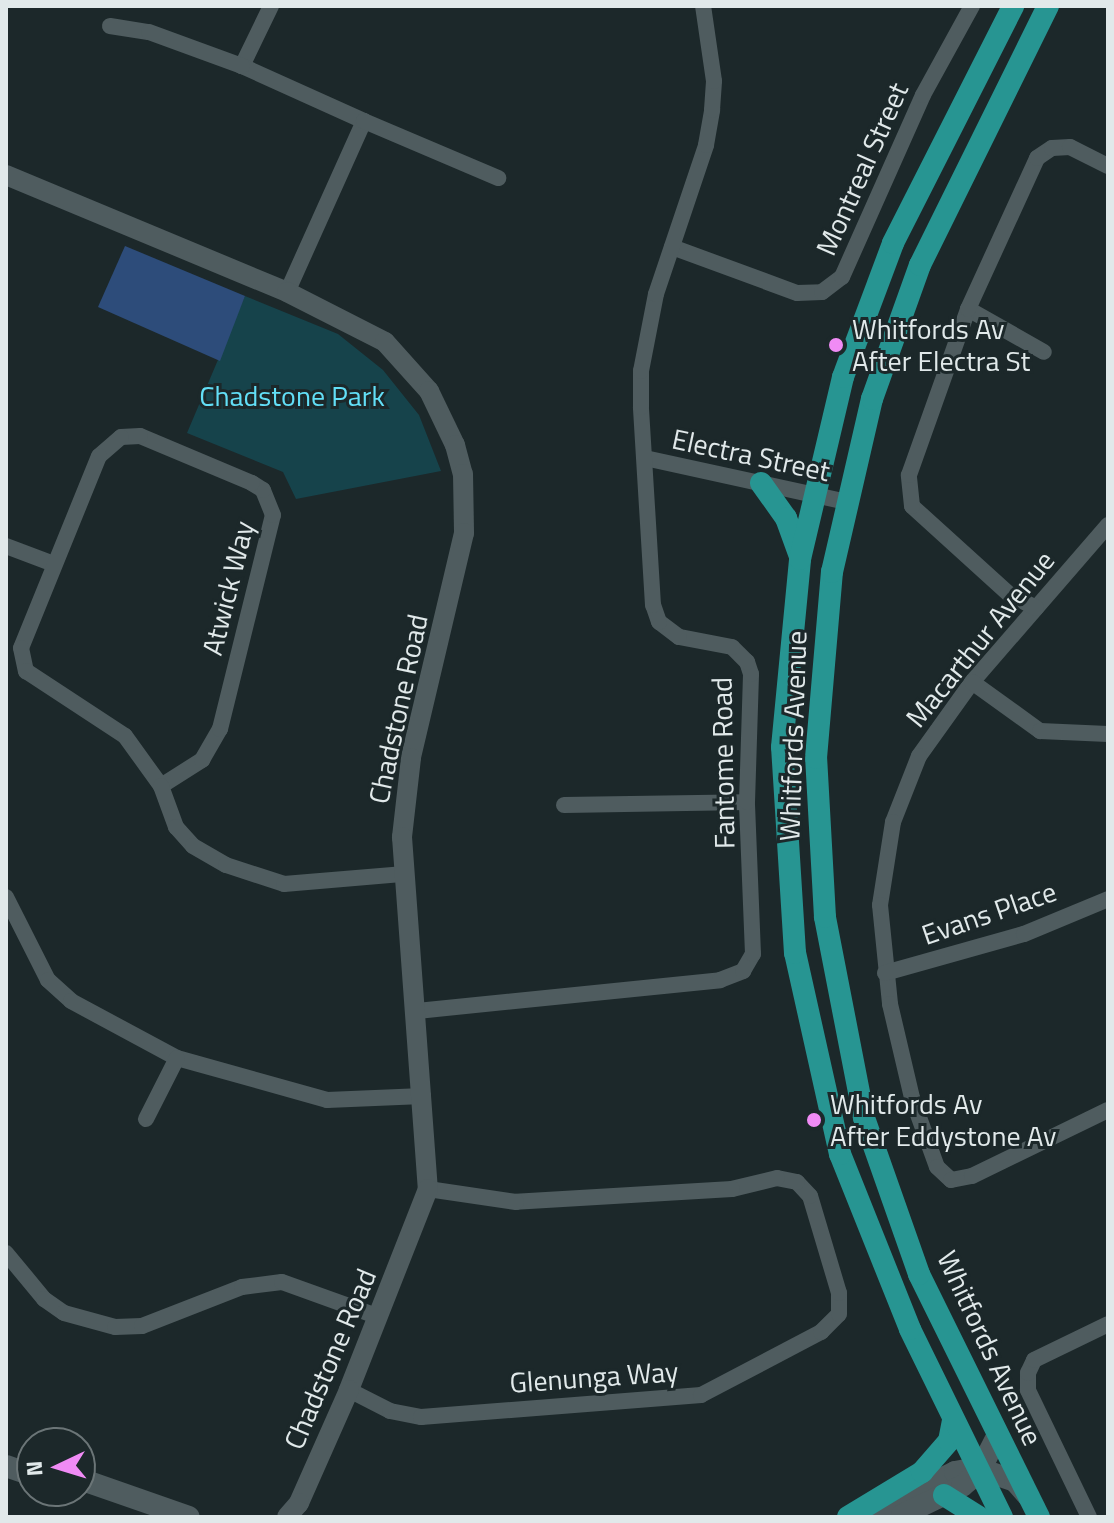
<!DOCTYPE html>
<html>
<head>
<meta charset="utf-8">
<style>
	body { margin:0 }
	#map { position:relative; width:1114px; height:1523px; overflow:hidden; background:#1c282a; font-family:"Titillium Web",sans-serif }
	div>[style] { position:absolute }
	.green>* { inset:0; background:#16434b }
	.water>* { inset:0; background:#2d4c7a }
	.minor>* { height:16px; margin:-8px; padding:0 8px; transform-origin:8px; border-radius:8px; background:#4f5c5f }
	.tertiary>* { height:20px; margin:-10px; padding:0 10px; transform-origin:10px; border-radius:10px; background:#4f5c5f }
	.secondary>* { height:22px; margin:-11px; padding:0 11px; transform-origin:11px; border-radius:11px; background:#4f5c5f }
	.primary>* { height:22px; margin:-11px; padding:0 11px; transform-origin:11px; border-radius:11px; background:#279592 }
	.dots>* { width:22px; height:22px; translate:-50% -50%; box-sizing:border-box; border:4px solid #1c282a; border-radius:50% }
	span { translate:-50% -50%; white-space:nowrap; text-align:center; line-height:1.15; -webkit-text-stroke:6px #1c282a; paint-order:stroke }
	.street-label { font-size:28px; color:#e1e9ea }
	.poi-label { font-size:28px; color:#e1e9ea }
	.left { translate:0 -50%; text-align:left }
	.park-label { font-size:28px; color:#62dff7 }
	.frame { position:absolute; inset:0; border:8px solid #e1e9ea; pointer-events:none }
	.north { position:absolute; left:16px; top:1427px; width:80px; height:80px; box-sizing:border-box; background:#1c282a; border:2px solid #6b7577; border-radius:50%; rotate:266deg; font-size:22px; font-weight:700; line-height:32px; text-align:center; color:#e1e9ea }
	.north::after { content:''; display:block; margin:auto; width:28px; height:36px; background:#f08bf5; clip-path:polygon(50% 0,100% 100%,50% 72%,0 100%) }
</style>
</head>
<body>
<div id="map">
	<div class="green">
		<div style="clip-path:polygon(245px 296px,338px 334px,383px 370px,419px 415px,441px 471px,296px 499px,283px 472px,187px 433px)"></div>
	</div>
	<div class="water">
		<div style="clip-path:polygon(125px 246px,245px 296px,220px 361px,98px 307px)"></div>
	</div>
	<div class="minor">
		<div style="left:271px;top:6px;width:67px;rotate:115.8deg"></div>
		<div style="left:242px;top:66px;width:134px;rotate:24.3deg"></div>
		<div style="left:364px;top:121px;width:188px;rotate:114.2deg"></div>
		<div style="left:110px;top:26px;width:39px;rotate:9deg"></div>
		<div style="left:149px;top:32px;width:99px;rotate:20.1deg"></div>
		<div style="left:364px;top:121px;width:146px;rotate:23deg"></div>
		<div style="left:672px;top:247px;width:133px;rotate:20.2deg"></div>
		<div style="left:797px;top:293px;width:25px;rotate:-2deg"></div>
		<div style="left:822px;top:292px;width:25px;rotate:-37deg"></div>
		<div style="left:842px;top:277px;width:199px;rotate:-66deg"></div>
		<div style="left:923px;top:95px;width:102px;rotate:-61.2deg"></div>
		<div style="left:968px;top:309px;width:87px;rotate:29.5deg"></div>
		<div style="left:645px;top:458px;width:206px;rotate:12.3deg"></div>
		<div style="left:1108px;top:525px;width:208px;rotate:130.9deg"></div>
		<div style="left:972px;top:682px;width:91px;rotate:125.6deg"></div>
		<div style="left:919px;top:756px;width:71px;rotate:111.5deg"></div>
		<div style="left:893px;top:822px;width:84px;rotate:98.9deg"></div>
		<div style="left:880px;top:905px;width:100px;rotate:84.2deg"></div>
		<div style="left:890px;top:1004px;width:97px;rotate:76.8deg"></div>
		<div style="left:912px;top:1098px;width:73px;rotate:70.1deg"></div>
		<div style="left:937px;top:1167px;width:19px;rotate:43deg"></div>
		<div style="left:951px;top:1180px;width:21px;rotate:-11deg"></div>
		<div style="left:972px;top:1176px;width:151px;rotate:-25.9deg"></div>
		<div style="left:6px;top:546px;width:51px;rotate:20.6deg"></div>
		<div style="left:1036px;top:608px;width:29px;rotate:-153deg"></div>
		<div style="left:1010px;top:595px;width:132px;rotate:-137.8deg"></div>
		<div style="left:912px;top:506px;width:31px;rotate:-96deg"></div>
		<div style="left:909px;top:475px;width:176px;rotate:-70.4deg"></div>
		<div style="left:968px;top:309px;width:166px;rotate:-65.4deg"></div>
		<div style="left:1037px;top:158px;width:18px;rotate:-34deg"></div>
		<div style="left:1052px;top:148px;width:18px;rotate:-3deg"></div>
		<div style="left:1070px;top:147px;width:42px;rotate:26.6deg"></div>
		<div style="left:972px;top:682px;width:84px;rotate:35.8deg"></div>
		<div style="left:1040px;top:731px;width:68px;rotate:2.5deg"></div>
		<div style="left:161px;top:786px;width:49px;rotate:-32.4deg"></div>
		<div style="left:202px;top:760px;width:36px;rotate:-60deg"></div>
		<div style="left:220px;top:729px;width:220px;rotate:-76.1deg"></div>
		<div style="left:273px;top:515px;width:27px;rotate:-112deg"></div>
		<div style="left:263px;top:490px;width:13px;rotate:-148deg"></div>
		<div style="left:252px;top:483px;width:121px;rotate:-157.2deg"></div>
		<div style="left:140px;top:436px;width:19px;rotate:177deg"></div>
		<div style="left:121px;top:437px;width:29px;rotate:139deg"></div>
		<div style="left:99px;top:456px;width:207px;rotate:112.1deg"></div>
		<div style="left:21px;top:648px;width:24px;rotate:78deg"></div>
		<div style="left:26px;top:671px;width:118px;rotate:33.3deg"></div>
		<div style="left:125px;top:736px;width:62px;rotate:54.2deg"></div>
		<div style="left:161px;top:786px;width:44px;rotate:69.9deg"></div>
		<div style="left:176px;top:827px;width:25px;rotate:48deg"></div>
		<div style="left:193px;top:846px;width:38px;rotate:30deg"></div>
		<div style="left:226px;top:865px;width:61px;rotate:18.1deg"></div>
		<div style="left:284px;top:884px;width:118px;rotate:-4.8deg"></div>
		<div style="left:564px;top:805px;width:183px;rotate:-0.9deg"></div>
		<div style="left:6px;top:897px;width:93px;rotate:63.2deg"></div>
		<div style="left:48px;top:980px;width:31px;rotate:42deg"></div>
		<div style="left:71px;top:1001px;width:120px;rotate:28.3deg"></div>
		<div style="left:177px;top:1058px;width:156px;rotate:15.6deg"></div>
		<div style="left:327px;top:1100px;width:96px;rotate:-2.4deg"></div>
		<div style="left:885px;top:973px;width:144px;rotate:-15.7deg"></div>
		<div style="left:1024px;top:934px;width:91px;rotate:-22.6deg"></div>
		<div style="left:417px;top:1011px;width:305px;rotate:-5.8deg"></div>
		<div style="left:720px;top:980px;width:25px;rotate:-21deg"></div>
		<div style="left:743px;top:971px;width:20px;rotate:-60deg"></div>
		<div style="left:753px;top:954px;width:152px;rotate:-92.3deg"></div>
		<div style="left:747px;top:802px;width:128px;rotate:-88.2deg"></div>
		<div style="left:751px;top:674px;width:13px;rotate:-108deg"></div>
		<div style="left:747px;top:662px;width:21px;rotate:-135deg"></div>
		<div style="left:732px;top:647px;width:54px;rotate:-169.3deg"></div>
		<div style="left:679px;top:637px;width:25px;rotate:-143deg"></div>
		<div style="left:659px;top:622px;width:18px;rotate:-109deg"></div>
		<div style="left:653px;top:605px;width:198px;rotate:-93.5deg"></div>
		<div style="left:641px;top:407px;width:36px;rotate:-90deg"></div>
		<div style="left:641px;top:371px;width:78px;rotate:-79deg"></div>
		<div style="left:656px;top:294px;width:157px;rotate:-71.4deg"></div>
		<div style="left:706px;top:145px;width:36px;rotate:-80deg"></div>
		<div style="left:712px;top:110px;width:29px;rotate:-86deg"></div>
		<div style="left:714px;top:81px;width:76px;rotate:-98.3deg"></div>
		<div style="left:146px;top:1119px;width:68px;rotate:-63.1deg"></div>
		<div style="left:6px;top:1253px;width:60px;rotate:50.4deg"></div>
		<div style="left:44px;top:1299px;width:24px;rotate:35deg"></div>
		<div style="left:64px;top:1313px;width:53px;rotate:15.4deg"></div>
		<div style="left:115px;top:1327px;width:27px;rotate:-2deg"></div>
		<div style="left:142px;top:1326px;width:107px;rotate:-21.3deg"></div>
		<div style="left:242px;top:1287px;width:40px;rotate:-7.1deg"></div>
		<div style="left:282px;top:1282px;width:103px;rotate:19.8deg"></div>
		<div style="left:349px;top:1390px;width:46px;rotate:27.1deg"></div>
		<div style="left:390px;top:1411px;width:32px;rotate:11deg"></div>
		<div style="left:421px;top:1417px;width:281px;rotate:-4.5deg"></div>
		<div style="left:701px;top:1395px;width:136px;rotate:-27.7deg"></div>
		<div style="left:821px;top:1332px;width:25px;rotate:-45deg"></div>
		<div style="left:839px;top:1314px;width:21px;rotate:-90deg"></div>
		<div style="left:839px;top:1293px;width:101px;rotate:-106.6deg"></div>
		<div style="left:810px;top:1196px;width:19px;rotate:-133deg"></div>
		<div style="left:797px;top:1182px;width:20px;rotate:-169deg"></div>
		<div style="left:777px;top:1178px;width:46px;rotate:166.3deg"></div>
		<div style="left:732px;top:1189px;width:216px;rotate:176.6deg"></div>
		<div style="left:516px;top:1202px;width:89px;rotate:-171.6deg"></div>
		<div style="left:1089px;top:1517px;width:141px;rotate:-115.7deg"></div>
		<div style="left:1028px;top:1390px;width:17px;rotate:-90deg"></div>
		<div style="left:1028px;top:1373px;width:14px;rotate:-65deg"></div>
		<div style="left:1034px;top:1360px;width:82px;rotate:-25.9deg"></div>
	</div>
	<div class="tertiary">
		<div style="left:6px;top:175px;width:304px;rotate:22.6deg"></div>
		<div style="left:287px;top:292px;width:110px;rotate:27deg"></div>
		<div style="left:385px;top:342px;width:66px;rotate:48.1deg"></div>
		<div style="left:429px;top:391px;width:60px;rotate:64.3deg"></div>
		<div style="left:455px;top:445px;width:30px;rotate:75deg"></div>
		<div style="left:463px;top:474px;width:59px;rotate:89deg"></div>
		<div style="left:464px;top:533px;width:231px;rotate:103.3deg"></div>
		<div style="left:411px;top:758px;width:80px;rotate:96.5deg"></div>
		<div style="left:402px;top:837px;width:353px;rotate:85.8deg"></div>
		<div style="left:428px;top:1189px;width:216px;rotate:111.5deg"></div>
		<div style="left:349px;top:1390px;width:124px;rotate:113.9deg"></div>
		<div style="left:299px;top:1503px;width:18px;rotate:131deg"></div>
	</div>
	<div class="secondary">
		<div style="left:6px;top:1466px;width:28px;rotate:19deg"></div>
		<div style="left:80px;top:1479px;width:115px;rotate:19.2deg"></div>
		<div style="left:867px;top:1515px;width:98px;rotate:-26deg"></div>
		<div style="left:955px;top:1472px;width:22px;rotate:-10deg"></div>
		<div style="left:977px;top:1468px;width:40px;rotate:18.9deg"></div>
		<div style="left:1015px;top:1481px;width:20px;rotate:49deg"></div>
		<div style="left:902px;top:1515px;width:67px;rotate:-25.8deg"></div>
		<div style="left:962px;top:1486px;width:22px;rotate:-39deg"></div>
		<div style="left:979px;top:1472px;width:39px;rotate:-63deg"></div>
	</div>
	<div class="primary">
		<div style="left:761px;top:483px;width:43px;rotate:54.5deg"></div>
		<div style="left:786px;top:518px;width:38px;rotate:70deg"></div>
		<div style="left:944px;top:1495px;width:41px;rotate:32.2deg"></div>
		<div style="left:848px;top:1517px;width:87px;rotate:-31.3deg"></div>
		<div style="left:922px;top:1472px;width:41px;rotate:-48.9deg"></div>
		<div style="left:949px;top:1441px;width:21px;rotate:-79deg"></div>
		<div style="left:1002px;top:1517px;width:209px;rotate:-116.1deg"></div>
		<div style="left:910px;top:1329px;width:188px;rotate:-111.8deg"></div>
		<div style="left:840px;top:1154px;width:206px;rotate:-102.6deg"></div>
		<div style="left:795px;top:953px;width:206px;rotate:-93.6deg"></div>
		<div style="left:782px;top:747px;width:189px;rotate:-84.5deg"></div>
		<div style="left:800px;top:559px;width:187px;rotate:-76.7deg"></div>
		<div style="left:843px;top:377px;width:143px;rotate:-69.5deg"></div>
		<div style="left:893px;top:243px;width:266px;rotate:-63.1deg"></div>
		<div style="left:1039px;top:1517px;width:271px;rotate:-116.3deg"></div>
		<div style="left:919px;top:1274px;width:165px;rotate:-109.4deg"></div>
		<div style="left:864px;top:1118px;width:205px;rotate:-101deg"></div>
		<div style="left:825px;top:917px;width:159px;rotate:-93.2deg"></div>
		<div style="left:816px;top:758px;width:187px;rotate:-85.1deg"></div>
		<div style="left:832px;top:572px;width:178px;rotate:-77deg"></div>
		<div style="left:872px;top:399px;width:142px;rotate:-70.3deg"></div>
		<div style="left:920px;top:265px;width:289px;rotate:-63.7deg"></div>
	</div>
	<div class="dots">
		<div style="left:836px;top:345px;background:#f08bf5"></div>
		<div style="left:814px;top:1120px;background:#f08bf5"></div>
	</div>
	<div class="street-label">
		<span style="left:862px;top:169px;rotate:-66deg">Montreal Street</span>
		<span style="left:751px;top:455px;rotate:12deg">Electra Street</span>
		<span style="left:228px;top:588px;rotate:-76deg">Atwick Way</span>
		<span style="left:980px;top:639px;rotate:-51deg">Macarthur Avenue</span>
		<span style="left:398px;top:709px;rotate:-78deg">Chadstone Road</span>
		<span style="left:793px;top:736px;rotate:-88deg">Whitfords Avenue</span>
		<span style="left:723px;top:763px;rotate:-91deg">Fantome Road</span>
		<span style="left:989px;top:913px;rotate:-19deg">Evans Place</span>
		<span style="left:990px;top:1348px;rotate:65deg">Whitfords Avenue</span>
		<span style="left:330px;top:1359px;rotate:-67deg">Chadstone Road</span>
		<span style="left:594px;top:1377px;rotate:-4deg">Glenunga Way</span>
	</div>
	<div class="poi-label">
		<span class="left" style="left:852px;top:345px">Whitfords Av<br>After Electra St</span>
		<span class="left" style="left:830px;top:1120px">Whitfords Av<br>After Eddystone Av</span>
	</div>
	<div class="park-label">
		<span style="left:292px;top:396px">Chadstone Park</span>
	</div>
	<div class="frame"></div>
	<div class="north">N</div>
</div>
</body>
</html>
